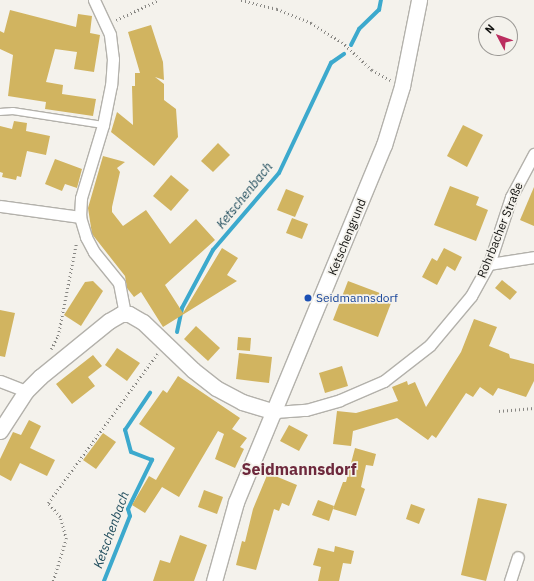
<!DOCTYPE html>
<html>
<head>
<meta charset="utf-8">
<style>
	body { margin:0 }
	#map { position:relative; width:534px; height:581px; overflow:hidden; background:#f4f2ec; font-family:"IBM Plex Sans",sans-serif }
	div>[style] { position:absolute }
	.stream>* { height:4px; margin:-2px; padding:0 2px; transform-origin:2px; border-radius:2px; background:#3ca9cd }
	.building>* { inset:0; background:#d1b460 }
	.path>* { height:2.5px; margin-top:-1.25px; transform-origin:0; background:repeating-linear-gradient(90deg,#888783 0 1px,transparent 0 4px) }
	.roads { filter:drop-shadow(1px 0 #b3b1ab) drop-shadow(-1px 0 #b3b1ab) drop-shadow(0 1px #b3b1ab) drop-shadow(0 -1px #b3b1ab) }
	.lane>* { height:5.5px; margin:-2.75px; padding:0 2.75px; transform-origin:2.75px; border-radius:2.75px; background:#fff }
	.street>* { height:11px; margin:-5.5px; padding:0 5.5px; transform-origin:5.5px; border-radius:5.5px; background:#fff }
	.secondary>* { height:15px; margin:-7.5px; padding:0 7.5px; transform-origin:7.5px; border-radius:7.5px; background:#fff }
	.dots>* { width:11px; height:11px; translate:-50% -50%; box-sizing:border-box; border:2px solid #f4f2ec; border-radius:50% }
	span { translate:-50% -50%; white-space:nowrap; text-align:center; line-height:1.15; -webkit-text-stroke:3.5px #f4f2ec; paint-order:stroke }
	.street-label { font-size:12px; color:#121210 }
	.transit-label { font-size:12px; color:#164399 }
	.left { translate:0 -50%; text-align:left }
	.water-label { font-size:13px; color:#204d5d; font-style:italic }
	.district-label { font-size:16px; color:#6d283c; font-weight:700 }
	.north { position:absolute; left:478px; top:16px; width:40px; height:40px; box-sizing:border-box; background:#f4f2ec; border:1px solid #9a9894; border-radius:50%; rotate:311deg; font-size:11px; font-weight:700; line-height:16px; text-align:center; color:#121210 }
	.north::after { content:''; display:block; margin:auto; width:14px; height:18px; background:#bb2d5f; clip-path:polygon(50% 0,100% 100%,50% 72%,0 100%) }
</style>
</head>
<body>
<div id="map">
	<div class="stream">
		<div style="left:351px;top:45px;width:18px;rotate:-63deg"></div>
		<div style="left:359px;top:29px;width:28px;rotate:-44deg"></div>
		<div style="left:379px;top:10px;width:10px;rotate:-79deg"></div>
		<div style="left:177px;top:332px;width:25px;rotate:-78deg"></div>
		<div style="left:182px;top:308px;width:66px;rotate:-61.9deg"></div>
		<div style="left:213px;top:250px;width:101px;rotate:-49.4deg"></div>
		<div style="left:279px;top:173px;width:122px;rotate:-64.7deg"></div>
		<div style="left:331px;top:63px;width:16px;rotate:-35deg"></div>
		<div style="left:104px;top:581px;width:70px;rotate:-68.2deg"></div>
		<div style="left:130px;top:516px;width:7px;rotate:-106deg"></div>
		<div style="left:128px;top:509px;width:55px;rotate:-63.9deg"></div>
		<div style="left:152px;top:460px;width:22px;rotate:-159deg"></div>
		<div style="left:131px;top:452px;width:23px;rotate:-105deg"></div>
		<div style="left:125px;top:430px;width:45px;rotate:-56deg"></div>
	</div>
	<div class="building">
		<div style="clip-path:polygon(10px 10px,76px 27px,78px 14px,92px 16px,90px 33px,100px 35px,94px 72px,74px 69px,77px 52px,55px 49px,46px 82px,63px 85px,62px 94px,96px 99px,93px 116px,45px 109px,46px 102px,8px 96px,13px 55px,0 49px,0 31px,4px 33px)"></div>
		<div style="clip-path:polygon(151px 25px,163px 62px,164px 80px,155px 77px,164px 84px,164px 100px,176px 109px,178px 137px,154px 166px,111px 132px,117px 112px,133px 125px,132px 86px,135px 86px,135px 73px,140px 73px,128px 32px)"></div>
		<div style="clip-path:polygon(14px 121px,27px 123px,26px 131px,50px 136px,46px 155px,27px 151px,21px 177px,17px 176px,16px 180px,2px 177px,3px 173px,0 172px,0 126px,12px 129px)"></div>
		<div style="clip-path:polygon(463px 125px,483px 135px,467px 167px,447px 156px)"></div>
		<div style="clip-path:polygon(218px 143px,230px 155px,213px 172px,201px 161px)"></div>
		<div style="clip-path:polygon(103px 156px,125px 162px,117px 168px,120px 172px,112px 207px,112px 212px,123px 226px,146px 210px,170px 244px,196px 219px,215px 240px,165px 285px,183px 313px,222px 248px,238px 258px,227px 275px,237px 281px,163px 327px,141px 292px,134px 297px,127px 288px,125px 276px,92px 234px,88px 208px)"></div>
		<div style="clip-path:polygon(55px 159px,82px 169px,77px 188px,65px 184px,62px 191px,45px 184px)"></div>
		<div style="clip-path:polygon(171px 175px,189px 190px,171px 211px,153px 196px)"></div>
		<div style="clip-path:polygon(450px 186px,479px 197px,476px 205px,488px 210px,476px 241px,434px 225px)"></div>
		<div style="clip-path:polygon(534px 187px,534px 226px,520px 220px)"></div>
		<div style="clip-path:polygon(286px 189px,304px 196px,295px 217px,277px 210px)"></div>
		<div style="clip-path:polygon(292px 218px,308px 224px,302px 239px,286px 233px)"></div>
		<div style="clip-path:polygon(444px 248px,462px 257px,455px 271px,447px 266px,437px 285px,422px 277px,432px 258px,437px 261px)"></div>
		<div style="clip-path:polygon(502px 280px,517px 292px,510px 300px,495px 288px)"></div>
		<div style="clip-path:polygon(93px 281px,103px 291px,81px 326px,64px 315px,85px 282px)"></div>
		<div style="clip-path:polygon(348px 281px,393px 298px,378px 337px,333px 320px)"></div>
		<div style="clip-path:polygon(0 310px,15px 313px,5px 357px,0 356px)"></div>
		<div style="clip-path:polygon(474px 319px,497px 327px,489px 346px,509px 354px,510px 358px,534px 364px,534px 381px,526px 397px,498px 388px,493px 396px,480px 387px,473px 397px,466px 393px,436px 438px,432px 435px,428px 440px,397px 418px,353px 431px,351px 446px,333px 444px,337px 411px,356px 413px,398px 401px,392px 387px,407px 381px,408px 385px,415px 382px,426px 407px,461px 352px)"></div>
		<div style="clip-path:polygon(196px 326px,220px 348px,208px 361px,184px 339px)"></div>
		<div style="clip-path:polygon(238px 337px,251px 338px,250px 351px,237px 350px)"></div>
		<div style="clip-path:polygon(117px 348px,140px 363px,127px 381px,105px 365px)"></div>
		<div style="clip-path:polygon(239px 353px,272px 357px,269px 383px,236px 379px)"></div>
		<div style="clip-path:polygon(93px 355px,102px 366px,88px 377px,95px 386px,72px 404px,56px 384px)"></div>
		<div style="clip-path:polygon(342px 366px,348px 386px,325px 393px,319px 373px)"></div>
		<div style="clip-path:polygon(178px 376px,240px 418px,232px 429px,247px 438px,240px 447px,244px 449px,235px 468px,215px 459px,224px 434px,218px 431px,179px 497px,162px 487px,145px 513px,132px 505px,149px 476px,156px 480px,175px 448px,139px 424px,163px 390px,167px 393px)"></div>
		<div style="clip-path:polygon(29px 420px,41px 426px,30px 448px,55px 460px,47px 476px,20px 463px,11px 481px,0 475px,0 459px,13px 432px,21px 435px)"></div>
		<div style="clip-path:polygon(289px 425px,308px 435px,299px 451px,280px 441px)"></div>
		<div style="clip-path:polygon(103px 433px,116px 442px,96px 469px,83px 460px)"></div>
		<div style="clip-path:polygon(355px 448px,376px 454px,373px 466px,366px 465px,361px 487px,365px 489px,356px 516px,333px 509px,343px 482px,346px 482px)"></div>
		<div style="clip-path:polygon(268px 473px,297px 485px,289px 506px,282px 503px,279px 511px,274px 509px,256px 570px,236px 565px,242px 541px,245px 542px,253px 509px)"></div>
		<div style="clip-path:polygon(204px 490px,223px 497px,217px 514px,198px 507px)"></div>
		<div style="clip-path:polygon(478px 498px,507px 504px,486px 581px,461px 575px)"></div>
		<div style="clip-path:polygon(318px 500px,334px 506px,329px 521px,312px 515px)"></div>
		<div style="clip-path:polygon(411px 504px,425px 509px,419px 524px,406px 519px)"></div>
		<div style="clip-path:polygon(180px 535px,207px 545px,194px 581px,153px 581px,160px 560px,170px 563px)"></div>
		<div style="clip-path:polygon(335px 546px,354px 551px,351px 564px,343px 563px,339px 581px,318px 581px,321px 567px,313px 565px,318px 548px,334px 552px)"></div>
	</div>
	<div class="path">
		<div style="left:241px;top:0;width:37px;rotate:14deg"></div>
		<div style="left:277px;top:9px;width:37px;rotate:22deg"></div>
		<div style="left:311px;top:23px;width:36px;rotate:32deg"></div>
		<div style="left:342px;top:42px;width:41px;rotate:43deg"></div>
		<div style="left:372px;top:70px;width:21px;rotate:29deg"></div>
		<div style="left:116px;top:20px;width:47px;rotate:-24.9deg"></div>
		<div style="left:51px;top:349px;width:15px;rotate:-62deg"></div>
		<div style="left:58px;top:336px;width:94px;rotate:-78.9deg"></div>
		<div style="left:499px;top:411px;width:35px;rotate:-5deg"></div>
		<div style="left:53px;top:581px;width:44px;rotate:-72.8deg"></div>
		<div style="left:66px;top:539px;width:23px;rotate:-105deg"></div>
		<div style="left:60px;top:517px;width:18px;rotate:-131deg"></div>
		<div style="left:48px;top:503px;width:185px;rotate:-53.8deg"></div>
	</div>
	<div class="roads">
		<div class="lane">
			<div style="left:0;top:112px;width:13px;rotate:-4deg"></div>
			<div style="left:13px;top:111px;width:91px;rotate:8.8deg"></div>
		</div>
		<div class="street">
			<div style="left:94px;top:0;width:38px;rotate:65deg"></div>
			<div style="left:110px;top:35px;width:24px;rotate:83deg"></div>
			<div style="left:113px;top:59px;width:26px;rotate:94deg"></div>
			<div style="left:111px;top:85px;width:41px;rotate:101.3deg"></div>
			<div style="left:103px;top:125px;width:76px;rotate:106.8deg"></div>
			<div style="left:81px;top:198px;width:19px;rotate:93deg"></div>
			<div style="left:80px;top:217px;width:21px;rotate:73deg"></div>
			<div style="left:86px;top:237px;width:17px;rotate:62deg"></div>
			<div style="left:94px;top:252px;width:40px;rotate:51deg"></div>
			<div style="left:119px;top:283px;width:32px;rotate:79deg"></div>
			<div style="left:0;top:206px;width:81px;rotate:7.8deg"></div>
			<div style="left:489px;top:264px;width:46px;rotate:-8.8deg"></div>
			<div style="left:0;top:381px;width:28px;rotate:21deg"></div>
			<div style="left:275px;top:412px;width:31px;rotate:-4deg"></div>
			<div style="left:306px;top:410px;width:35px;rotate:-16deg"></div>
			<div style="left:340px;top:400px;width:48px;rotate:-23.4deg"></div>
			<div style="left:384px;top:381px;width:58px;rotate:-38deg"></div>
			<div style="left:430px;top:345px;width:64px;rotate:-50.1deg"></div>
			<div style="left:471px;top:296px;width:37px;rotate:-61deg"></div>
			<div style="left:489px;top:264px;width:71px;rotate:-71.8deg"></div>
			<div style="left:511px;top:197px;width:49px;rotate:-61.9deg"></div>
			<div style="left:510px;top:581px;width:25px;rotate:-72deg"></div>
		</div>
		<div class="secondary">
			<div style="left:0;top:431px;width:48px;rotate:-57deg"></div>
			<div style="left:26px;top:391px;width:20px;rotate:-45deg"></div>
			<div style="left:40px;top:377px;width:89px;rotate:-39.1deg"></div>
			<div style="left:109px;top:321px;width:14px;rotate:-30deg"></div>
			<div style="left:121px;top:314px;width:8px"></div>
			<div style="left:129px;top:314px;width:16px;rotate:30deg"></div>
			<div style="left:143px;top:322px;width:69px;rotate:43.8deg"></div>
			<div style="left:193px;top:370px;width:29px;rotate:38deg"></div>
			<div style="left:216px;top:388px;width:30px;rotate:28deg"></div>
			<div style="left:242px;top:402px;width:34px;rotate:17deg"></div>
			<div style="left:214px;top:581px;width:82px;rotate:-74.4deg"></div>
			<div style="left:236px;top:502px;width:386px;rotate:-67.5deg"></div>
			<div style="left:384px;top:145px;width:62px;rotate:-73deg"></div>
			<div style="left:402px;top:86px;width:88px;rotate:-78.8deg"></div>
		</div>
	</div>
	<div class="dots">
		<div style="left:308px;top:298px;background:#1a4fb4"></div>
	</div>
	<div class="street-label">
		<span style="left:500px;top:230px;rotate:-68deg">Rohrbacher Straße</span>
		<span style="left:347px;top:237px;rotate:-68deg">Ketschengrund</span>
	</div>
	<div class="transit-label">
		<span class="left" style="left:316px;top:298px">Seidmannsdorf</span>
	</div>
	<div class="water-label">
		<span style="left:245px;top:196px;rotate:-51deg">Ketschenbach</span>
		<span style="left:112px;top:530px;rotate:-70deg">Ketschenbach</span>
	</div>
	<div class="district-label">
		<span style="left:299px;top:469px">Seidmannsdorf</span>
	</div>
	<div class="north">N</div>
</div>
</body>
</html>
